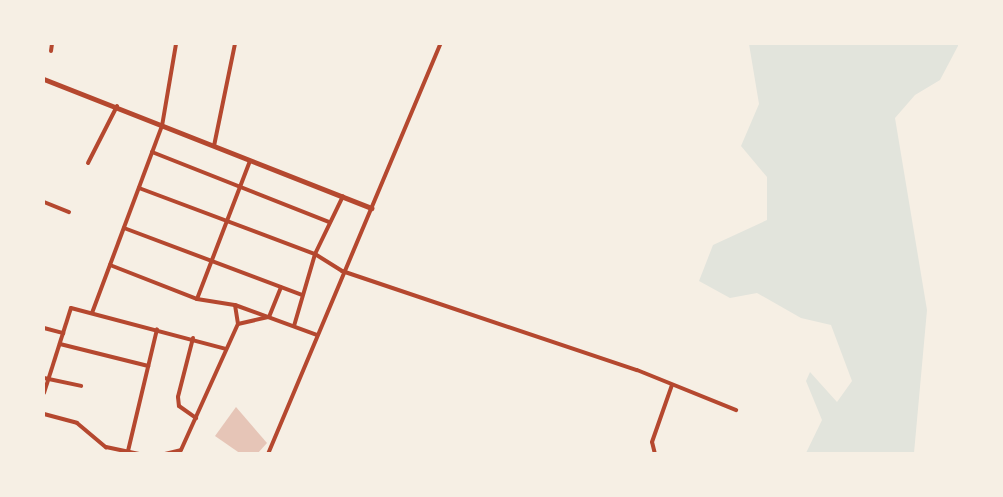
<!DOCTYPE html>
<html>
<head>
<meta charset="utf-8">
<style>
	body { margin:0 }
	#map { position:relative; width:1003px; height:497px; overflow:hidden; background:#f6efe4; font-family:Ubuntu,sans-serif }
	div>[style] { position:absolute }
	.green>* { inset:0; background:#e2e4dc }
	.building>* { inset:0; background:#e6c5b7 }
	.minor>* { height:4px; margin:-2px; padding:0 2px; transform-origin:2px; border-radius:2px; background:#b5482f }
	.tertiary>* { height:4.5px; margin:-2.25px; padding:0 2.25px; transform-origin:2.25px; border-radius:2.25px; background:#b5482f }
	span { translate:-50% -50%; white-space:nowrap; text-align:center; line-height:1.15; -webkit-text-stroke:5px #f6efe4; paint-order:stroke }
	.frame { position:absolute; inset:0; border:45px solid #f6efe4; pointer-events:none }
</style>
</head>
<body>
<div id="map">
	<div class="green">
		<div style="clip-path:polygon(749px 44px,959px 44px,940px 80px,915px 95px,895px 118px,927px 310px,914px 453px,806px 453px,822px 420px,806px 381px,810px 372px,837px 402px,852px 381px,831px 325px,801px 318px,757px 293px,730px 298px,699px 281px,713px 245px,767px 220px,767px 177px,741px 146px,759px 104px)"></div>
	</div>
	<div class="building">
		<div style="clip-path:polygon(236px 407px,267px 443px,257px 454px,241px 454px,215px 436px)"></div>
	</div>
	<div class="minor">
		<div style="left:51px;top:51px;width:7px;rotate:-82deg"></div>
		<div style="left:214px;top:146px;width:104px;rotate:-78.4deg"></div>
		<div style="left:152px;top:152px;width:190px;rotate:21.6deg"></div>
		<div style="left:88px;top:163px;width:64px;rotate:-63deg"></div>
		<div style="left:139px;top:188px;width:188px;rotate:20.6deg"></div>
		<div style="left:315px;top:254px;width:32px;rotate:32deg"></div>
		<div style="left:342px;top:271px;width:311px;rotate:18.6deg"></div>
		<div style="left:637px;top:370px;width:107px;rotate:22deg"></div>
		<div style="left:44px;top:202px;width:27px;rotate:22deg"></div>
		<div style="left:124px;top:228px;width:190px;rotate:20.6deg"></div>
		<div style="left:110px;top:265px;width:93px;rotate:21.3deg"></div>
		<div style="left:197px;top:299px;width:38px;rotate:9deg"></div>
		<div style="left:235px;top:305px;width:19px;rotate:81deg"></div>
		<div style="left:197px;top:299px;width:148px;rotate:-69deg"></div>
		<div style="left:235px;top:305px;width:87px;rotate:20.1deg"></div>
		<div style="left:92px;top:313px;width:200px;rotate:-69.5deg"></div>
		<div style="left:162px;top:126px;width:83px;rotate:-80.3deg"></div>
		<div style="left:294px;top:326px;width:75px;rotate:-73.7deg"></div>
		<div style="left:315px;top:254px;width:64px;rotate:-64.2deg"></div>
		<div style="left:44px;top:328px;width:20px;rotate:15deg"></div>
		<div style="left:193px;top:338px;width:61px;rotate:104.3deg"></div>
		<div style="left:178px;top:397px;width:9px;rotate:84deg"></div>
		<div style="left:179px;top:406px;width:21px;rotate:35deg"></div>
		<div style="left:60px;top:344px;width:91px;rotate:14deg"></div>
		<div style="left:44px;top:378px;width:38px;rotate:12deg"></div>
		<div style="left:44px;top:393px;width:89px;rotate:-72.4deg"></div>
		<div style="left:71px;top:308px;width:160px;rotate:14.8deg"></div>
		<div style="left:44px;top:414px;width:34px;rotate:15deg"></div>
		<div style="left:77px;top:423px;width:38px;rotate:40deg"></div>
		<div style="left:106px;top:447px;width:35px;rotate:12deg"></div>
		<div style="left:128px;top:451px;width:125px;rotate:-76.6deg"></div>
		<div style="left:165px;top:454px;width:16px;rotate:-14deg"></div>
		<div style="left:181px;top:450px;width:138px;rotate:-65.7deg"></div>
		<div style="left:238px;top:324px;width:32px;rotate:-13deg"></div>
		<div style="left:269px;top:317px;width:32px;rotate:-68deg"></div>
		<div style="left:268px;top:454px;width:445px;rotate:-67.2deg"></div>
		<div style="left:655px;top:454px;width:12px;rotate:-104deg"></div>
		<div style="left:652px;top:442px;width:60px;rotate:-70.7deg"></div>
	</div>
	<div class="tertiary">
		<div style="left:44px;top:79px;width:352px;rotate:21.5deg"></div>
	</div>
	<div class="frame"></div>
</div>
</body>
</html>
